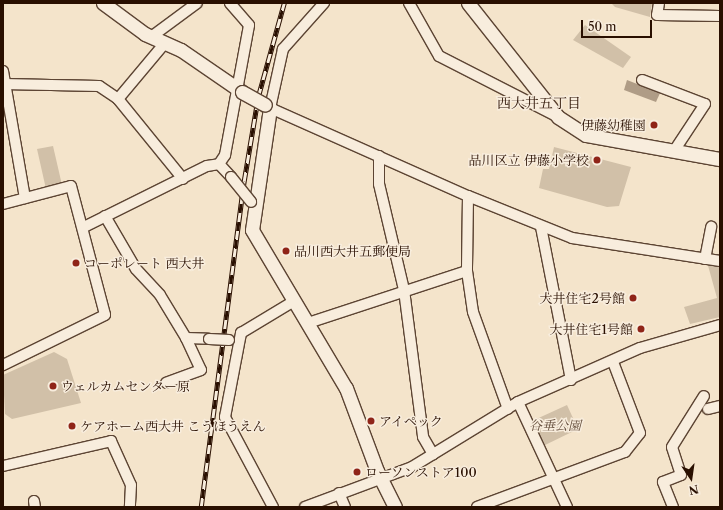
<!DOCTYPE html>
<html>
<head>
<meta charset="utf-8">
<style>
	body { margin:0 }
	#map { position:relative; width:723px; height:510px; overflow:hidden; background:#f4e4cb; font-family:"Libre Caslon Text","Noto Serif JP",serif }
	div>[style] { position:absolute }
	.green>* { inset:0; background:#d1c0a8 }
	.water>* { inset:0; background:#af9c86 }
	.roads { filter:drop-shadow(1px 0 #5c4433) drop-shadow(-1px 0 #5c4433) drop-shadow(0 1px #5c4433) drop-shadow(0 -1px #5c4433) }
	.minor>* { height:10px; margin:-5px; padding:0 5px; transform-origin:5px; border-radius:5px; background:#f8eddd }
	.tertiary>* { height:13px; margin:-6.5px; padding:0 6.5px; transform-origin:6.5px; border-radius:6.5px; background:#f8eddd }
	.rail>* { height:4.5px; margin-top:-2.25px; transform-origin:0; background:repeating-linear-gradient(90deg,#f8eddd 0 9px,#290f00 0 18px); box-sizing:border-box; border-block:1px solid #290f00 }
	.bridges { filter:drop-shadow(1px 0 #5c4433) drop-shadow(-1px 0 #5c4433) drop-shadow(0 1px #5c4433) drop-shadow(0 -1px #5c4433) }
	.minor-bridge>* { height:10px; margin:-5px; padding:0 5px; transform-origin:5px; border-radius:5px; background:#f8eddd }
	.tertiary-bridge>* { height:13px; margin:-6.5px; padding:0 6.5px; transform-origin:6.5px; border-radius:6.5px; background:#f8eddd }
	.dots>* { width:11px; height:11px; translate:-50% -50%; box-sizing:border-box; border:2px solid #f8eddd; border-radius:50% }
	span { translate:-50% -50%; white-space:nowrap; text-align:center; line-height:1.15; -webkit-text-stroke:3px #f8eddd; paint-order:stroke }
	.poi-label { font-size:13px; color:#290f00 }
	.right { translate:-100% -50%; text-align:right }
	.left { translate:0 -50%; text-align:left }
	.park-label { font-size:13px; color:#644d3b; font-style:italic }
	.neighbourhood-label { font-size:14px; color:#290f00 }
	.frame { position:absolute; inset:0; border:4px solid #290f00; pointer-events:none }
	.north { position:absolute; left:671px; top:458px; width:40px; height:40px; -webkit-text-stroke:3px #f8eddd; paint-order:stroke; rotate:167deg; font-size:11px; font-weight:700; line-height:16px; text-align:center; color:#290f00 }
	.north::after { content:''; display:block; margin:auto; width:14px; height:18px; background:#290f00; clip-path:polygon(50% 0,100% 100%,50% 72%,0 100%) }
	.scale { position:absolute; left:581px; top:20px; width:71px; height:18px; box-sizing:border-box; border:2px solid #290f00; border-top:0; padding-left:5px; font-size:12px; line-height:14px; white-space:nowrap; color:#290f00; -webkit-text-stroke:3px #f8eddd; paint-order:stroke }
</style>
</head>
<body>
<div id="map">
	<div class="green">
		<div style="clip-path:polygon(611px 3px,652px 3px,650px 17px,615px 7px)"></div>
		<div style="clip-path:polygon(585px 25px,631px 57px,623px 68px,573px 40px)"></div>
		<div style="clip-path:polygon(53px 146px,62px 185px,46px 189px,37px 149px)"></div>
		<div style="clip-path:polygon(554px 147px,631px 167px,619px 206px,607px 207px,539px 188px,543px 169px,549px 169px)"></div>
		<div style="clip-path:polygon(707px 262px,720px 265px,720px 317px,690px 324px,684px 307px,717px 298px)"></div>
		<div style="clip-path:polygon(54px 352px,67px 359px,81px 403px,12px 419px,5px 414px,3px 375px)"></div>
		<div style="clip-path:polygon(567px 405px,578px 429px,543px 446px,532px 421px)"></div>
	</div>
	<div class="water">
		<div style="clip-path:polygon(627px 80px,660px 93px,656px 102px,624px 90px)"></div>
	</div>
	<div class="roads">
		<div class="minor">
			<div style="left:324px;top:3px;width:62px;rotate:131.7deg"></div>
			<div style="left:283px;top:49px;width:60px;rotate:102.4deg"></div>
			<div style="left:270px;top:108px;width:217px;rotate:24deg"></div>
			<div style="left:468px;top:196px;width:112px;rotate:22deg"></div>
			<div style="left:572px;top:238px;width:150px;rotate:8.8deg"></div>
			<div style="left:409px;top:3px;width:61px;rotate:60.5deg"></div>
			<div style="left:439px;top:56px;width:134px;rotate:27.1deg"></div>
			<div style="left:659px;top:3px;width:12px;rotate:99deg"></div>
			<div style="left:657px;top:15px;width:63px;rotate:0.9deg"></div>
			<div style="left:151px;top:37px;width:57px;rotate:-36.5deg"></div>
			<div style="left:3px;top:71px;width:129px;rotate:80.2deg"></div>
			<div style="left:642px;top:80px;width:67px;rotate:20.9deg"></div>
			<div style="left:705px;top:104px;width:56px;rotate:123.4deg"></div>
			<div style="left:3px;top:84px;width:96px;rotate:1.2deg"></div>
			<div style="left:99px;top:86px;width:23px;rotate:34deg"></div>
			<div style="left:118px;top:99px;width:103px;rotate:50.9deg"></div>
			<div style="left:118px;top:99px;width:73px;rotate:-50deg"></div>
			<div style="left:379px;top:156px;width:28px;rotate:90deg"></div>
			<div style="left:379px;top:184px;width:109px;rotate:76.7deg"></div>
			<div style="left:404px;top:290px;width:148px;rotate:82.6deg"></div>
			<div style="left:423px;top:437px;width:20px;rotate:60deg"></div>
			<div style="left:219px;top:164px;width:18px;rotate:47deg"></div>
			<div style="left:468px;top:196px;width:75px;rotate:90.8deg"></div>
			<div style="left:467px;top:271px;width:41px;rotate:81.7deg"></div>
			<div style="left:473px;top:312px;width:103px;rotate:70.2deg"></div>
			<div style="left:3px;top:204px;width:70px;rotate:-14.8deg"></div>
			<div style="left:71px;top:186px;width:133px;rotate:75.2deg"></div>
			<div style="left:105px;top:315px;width:114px;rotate:153.9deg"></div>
			<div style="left:105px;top:216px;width:61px;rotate:59.7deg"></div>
			<div style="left:136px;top:269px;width:35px;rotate:47deg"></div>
			<div style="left:160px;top:295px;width:50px;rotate:58.8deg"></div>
			<div style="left:186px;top:338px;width:35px;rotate:65deg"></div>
			<div style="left:201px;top:370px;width:37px;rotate:160deg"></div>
			<div style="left:84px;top:227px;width:137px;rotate:-26.4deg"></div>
			<div style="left:207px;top:166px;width:12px;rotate:-9deg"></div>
			<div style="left:219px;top:164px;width:11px;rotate:-56deg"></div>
			<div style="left:225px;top:155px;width:132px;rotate:-79.5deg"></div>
			<div style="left:249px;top:25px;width:29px;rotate:-131deg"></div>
			<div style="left:541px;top:227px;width:156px;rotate:78.9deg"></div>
			<div style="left:705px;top:259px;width:33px;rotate:-79deg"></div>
			<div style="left:308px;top:323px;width:167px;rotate:-18.1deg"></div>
			<div style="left:186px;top:338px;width:23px;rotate:2deg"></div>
			<div style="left:518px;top:402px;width:116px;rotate:65deg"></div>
			<div style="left:708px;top:409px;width:12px;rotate:-14deg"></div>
			<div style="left:3px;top:466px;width:111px;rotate:-13deg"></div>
			<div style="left:111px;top:441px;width:48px;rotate:65.6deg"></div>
			<div style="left:131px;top:485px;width:22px;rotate:93deg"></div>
			<div style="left:339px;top:493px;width:15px;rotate:67deg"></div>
			<div style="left:34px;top:501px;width:6px;rotate:81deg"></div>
			<div style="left:273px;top:507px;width:102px;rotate:-118.1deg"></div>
			<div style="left:225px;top:417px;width:86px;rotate:-79.2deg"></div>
			<div style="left:241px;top:333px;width:62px;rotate:-31.1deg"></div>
			<div style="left:305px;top:507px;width:114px;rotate:-20.5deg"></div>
			<div style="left:412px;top:467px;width:124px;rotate:-31.5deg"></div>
			<div style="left:518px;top:402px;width:133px;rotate:-23.9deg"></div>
			<div style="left:640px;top:348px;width:83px;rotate:-16deg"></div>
			<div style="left:477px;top:507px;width:158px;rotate:-20.4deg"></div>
			<div style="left:625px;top:452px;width:24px;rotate:-52deg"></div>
			<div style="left:640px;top:433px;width:76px;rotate:-110.8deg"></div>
			<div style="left:673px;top:507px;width:27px;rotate:-112deg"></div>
			<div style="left:663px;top:482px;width:19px;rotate:-21deg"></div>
			<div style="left:681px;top:475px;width:29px;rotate:-108deg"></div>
			<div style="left:672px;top:447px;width:60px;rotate:-57.9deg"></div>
		</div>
		<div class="tertiary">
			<div style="left:103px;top:3px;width:52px;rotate:36.4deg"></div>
			<div style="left:145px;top:34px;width:39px;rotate:24deg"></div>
			<div style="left:181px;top:50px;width:74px;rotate:34.5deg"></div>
			<div style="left:468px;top:3px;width:145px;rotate:51.7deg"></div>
			<div style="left:558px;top:117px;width:33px;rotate:33deg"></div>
			<div style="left:586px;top:135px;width:136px;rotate:10.2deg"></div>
			<div style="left:265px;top:105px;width:6px;rotate:31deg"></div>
			<div style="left:270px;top:108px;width:123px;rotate:98.4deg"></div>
			<div style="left:252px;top:230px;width:184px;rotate:59.3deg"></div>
			<div style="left:346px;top:388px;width:89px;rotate:69.5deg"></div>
			<div style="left:377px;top:471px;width:40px;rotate:63.4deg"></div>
		</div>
	</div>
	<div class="rail">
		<div style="left:201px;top:507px;width:329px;rotate:-82.5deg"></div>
		<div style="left:244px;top:181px;width:85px;rotate:-80.5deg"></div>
		<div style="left:258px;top:97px;width:98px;rotate:-74.5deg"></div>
	</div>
	<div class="bridges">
		<div class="minor-bridge">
			<div style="left:231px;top:177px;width:32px;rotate:51deg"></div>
			<div style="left:209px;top:339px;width:20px;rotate:3deg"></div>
		</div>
		<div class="tertiary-bridge">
			<div style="left:242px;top:92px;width:26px;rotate:29deg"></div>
		</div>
	</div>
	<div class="dots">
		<div style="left:654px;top:125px;background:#8f2418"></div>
		<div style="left:597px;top:160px;background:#8f2418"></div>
		<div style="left:286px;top:251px;background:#8f2418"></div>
		<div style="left:76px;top:263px;background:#8f2418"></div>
		<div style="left:633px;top:298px;background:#8f2418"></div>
		<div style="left:641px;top:329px;background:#8f2418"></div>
		<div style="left:53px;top:386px;background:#8f2418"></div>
		<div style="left:371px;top:421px;background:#8f2418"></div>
		<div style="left:72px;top:426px;background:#8f2418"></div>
		<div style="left:357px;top:472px;background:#8f2418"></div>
	</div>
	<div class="poi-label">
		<span class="right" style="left:646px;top:125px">伊藤幼稚園</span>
		<span class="right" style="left:589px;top:160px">品川区立 伊藤小学校</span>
		<span class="left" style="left:294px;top:251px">品川西大井五郵便局</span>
		<span class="left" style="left:84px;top:263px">コーポレート 西大井</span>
		<span class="right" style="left:625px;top:298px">大井住宅2号館</span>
		<span class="right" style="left:633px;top:329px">大井住宅1号館</span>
		<span class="left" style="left:61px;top:386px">ウェルカムセンター原</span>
		<span class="left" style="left:379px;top:421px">アイペック</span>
		<span class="left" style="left:80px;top:426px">ケアホーム西大井 こうほうえん</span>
		<span class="left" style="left:365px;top:472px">ローソンストア100</span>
	</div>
	<div class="park-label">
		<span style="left:555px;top:425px">谷垂公園</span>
	</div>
	<div class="neighbourhood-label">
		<span style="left:539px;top:103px">西大井五丁目</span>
	</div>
	<div class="frame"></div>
	<div class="north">N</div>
	<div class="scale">50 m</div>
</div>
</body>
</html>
